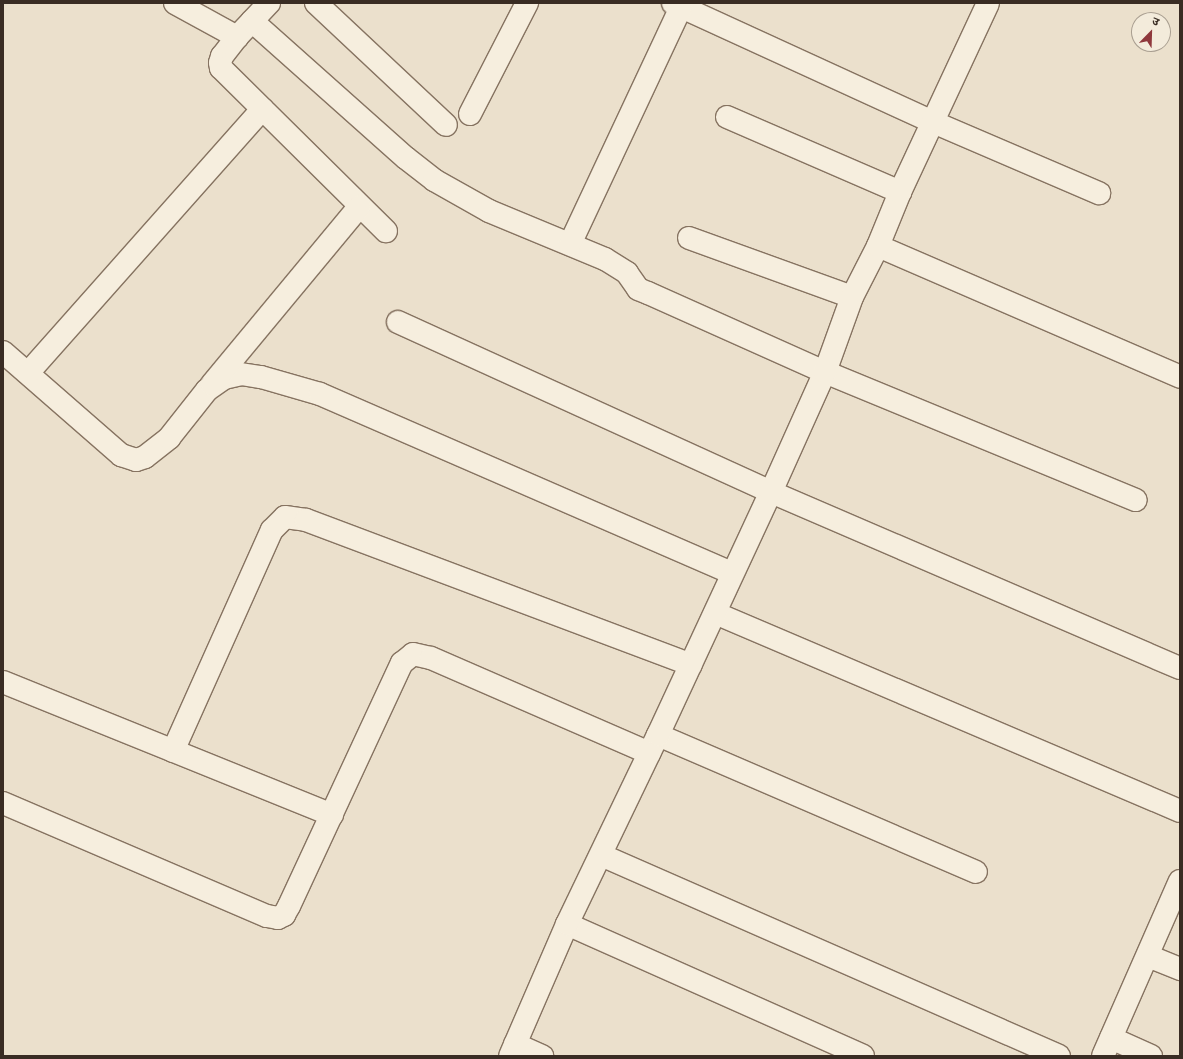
<!DOCTYPE html>
<html>
<head>
<meta charset="utf-8">
<style>
	body { margin:0 }
	#map { position:relative; width:1183px; height:1059px; overflow:hidden; background:#ebe0cc; font-family:"Roboto Serif","Noto Sans Devanagari",serif }
	div>[style] { position:absolute }
	.roads { filter:drop-shadow(1px 0 #867361) drop-shadow(-1px 0 #867361) drop-shadow(0 1px #867361) drop-shadow(0 -1px #867361) }
	.minor>* { height:22px; margin:-11px; padding:0 11px; transform-origin:11px; border-radius:11px; background:#f6eede }
	span { translate:-50% -50%; white-space:nowrap; text-align:center; line-height:1.15; -webkit-text-stroke:3px #f3ebdb; paint-order:stroke }
	.frame { position:absolute; inset:0; border:4px solid #392c23; pointer-events:none }
	.north { position:absolute; left:1131px; top:12px; width:40px; height:40px; box-sizing:border-box; background:#f3ebdb; border:1px solid #a99f91; border-radius:50%; rotate:23deg; font-size:11px; font-weight:700; line-height:16px; text-align:center; color:#392c23 }
	.north::after { content:''; display:block; margin:auto; width:14px; height:18px; background:#8f383c; clip-path:polygon(50% 0,100% 100%,50% 72%,0 100%) }
</style>
</head>
<body>
<div id="map">
	<div class="roads">
		<div class="minor">
			<div style="left:175px;top:3px;width:71px;rotate:28.7deg"></div>
			<div style="left:269px;top:3px;width:47px;rotate:133.3deg"></div>
			<div style="left:237px;top:37px;width:24px;rotate:128deg"></div>
			<div style="left:222px;top:56px;width:7px;rotate:106deg"></div>
			<div style="left:220px;top:63px;width:5px;rotate:79deg"></div>
			<div style="left:221px;top:68px;width:232px;rotate:44.7deg"></div>
			<div style="left:316px;top:3px;width:178px;rotate:43.2deg"></div>
			<div style="left:673px;top:3px;width:286px;rotate:24.6deg"></div>
			<div style="left:933px;top:122px;width:181px;rotate:23.2deg"></div>
			<div style="left:252px;top:21px;width:206px;rotate:41.7deg"></div>
			<div style="left:406px;top:158px;width:36px;rotate:38deg"></div>
			<div style="left:434px;top:180px;width:63px;rotate:29.4deg"></div>
			<div style="left:489px;top:211px;width:126px;rotate:22.5deg"></div>
			<div style="left:605px;top:259px;width:26px;rotate:32deg"></div>
			<div style="left:627px;top:273px;width:19px;rotate:55deg"></div>
			<div style="left:638px;top:289px;width:11px;rotate:22deg"></div>
			<div style="left:648px;top:293px;width:194px;rotate:24.1deg"></div>
			<div style="left:825px;top:372px;width:336px;rotate:22.4deg"></div>
			<div style="left:470px;top:114px;width:125px;rotate:-62.8deg"></div>
			<div style="left:727px;top:117px;width:189px;rotate:23.4deg"></div>
			<div style="left:689px;top:238px;width:173px;rotate:19.9deg"></div>
			<div style="left:570px;top:244px;width:262px;rotate:-64.9deg"></div>
			<div style="left:878px;top:246px;width:329px;rotate:23.4deg"></div>
			<div style="left:398px;top:322px;width:410px;rotate:24.5deg"></div>
			<div style="left:771px;top:492px;width:445px;rotate:23.3deg"></div>
			<div style="left:3px;top:352px;width:157px;rotate:41.1deg"></div>
			<div style="left:121px;top:455px;width:16px;rotate:18deg"></div>
			<div style="left:136px;top:460px;width:9px;rotate:-18deg"></div>
			<div style="left:145px;top:457px;width:31px;rotate:-38deg"></div>
			<div style="left:169px;top:438px;width:61px;rotate:-51.6deg"></div>
			<div style="left:207px;top:390px;width:21px;rotate:-35deg"></div>
			<div style="left:224px;top:378px;width:17px;rotate:-13deg"></div>
			<div style="left:241px;top:374px;width:20px;rotate:9deg"></div>
			<div style="left:261px;top:377px;width:61px;rotate:16.1deg"></div>
			<div style="left:320px;top:394px;width:448px;rotate:23.5deg"></div>
			<div style="left:28px;top:373px;width:353px;rotate:-48.4deg"></div>
			<div style="left:212px;top:384px;width:231px;rotate:-50.3deg"></div>
			<div style="left:715px;top:613px;width:505px;rotate:23.06deg"></div>
			<div style="left:3px;top:682px;width:355px;rotate:22deg"></div>
			<div style="left:658px;top:735px;width:346px;rotate:23.3deg"></div>
			<div style="left:173px;top:751px;width:242px;rotate:-65.9deg"></div>
			<div style="left:272px;top:530px;width:18px;rotate:-45deg"></div>
			<div style="left:285px;top:517px;width:21px;rotate:8deg"></div>
			<div style="left:306px;top:520px;width:411px;rotate:20.6deg"></div>
			<div style="left:3px;top:803px;width:287px;rotate:23.2deg"></div>
			<div style="left:267px;top:916px;width:11px;rotate:10deg"></div>
			<div style="left:278px;top:918px;width:7px;rotate:-27deg"></div>
			<div style="left:284px;top:915px;width:10px;rotate:-61deg"></div>
			<div style="left:289px;top:906px;width:268px;rotate:-65.1deg"></div>
			<div style="left:402px;top:663px;width:14px;rotate:-39deg"></div>
			<div style="left:413px;top:654px;width:18px;rotate:13deg"></div>
			<div style="left:431px;top:658px;width:238px;rotate:23.5deg"></div>
			<div style="left:601px;top:855px;width:500px;rotate:23.69deg"></div>
			<div style="left:567px;top:924px;width:324px;rotate:24deg"></div>
			<div style="left:1148px;top:956px;width:35px;rotate:22deg"></div>
			<div style="left:1111px;top:1038px;width:44px;rotate:24.2deg"></div>
			<div style="left:515px;top:1044px;width:30px;rotate:24deg"></div>
			<div style="left:510px;top:1056px;width:144px;rotate:-66.6deg"></div>
			<div style="left:567px;top:924px;width:210px;rotate:-64.3deg"></div>
			<div style="left:658px;top:735px;width:268px;rotate:-65.1deg"></div>
			<div style="left:771px;top:492px;width:132px;rotate:-65.8deg"></div>
			<div style="left:825px;top:372px;width:80px;rotate:-70.2deg"></div>
			<div style="left:852px;top:297px;width:57px;rotate:-63deg"></div>
			<div style="left:878px;top:246px;width:58px;rotate:-67.8deg"></div>
			<div style="left:900px;top:192px;width:208px;rotate:-65deg"></div>
			<div style="left:1103px;top:1056px;width:191px;rotate:-66.3deg"></div>
		</div>
	</div>
	<div class="frame"></div>
	<div class="north">उ</div>
</div>
</body>
</html>
